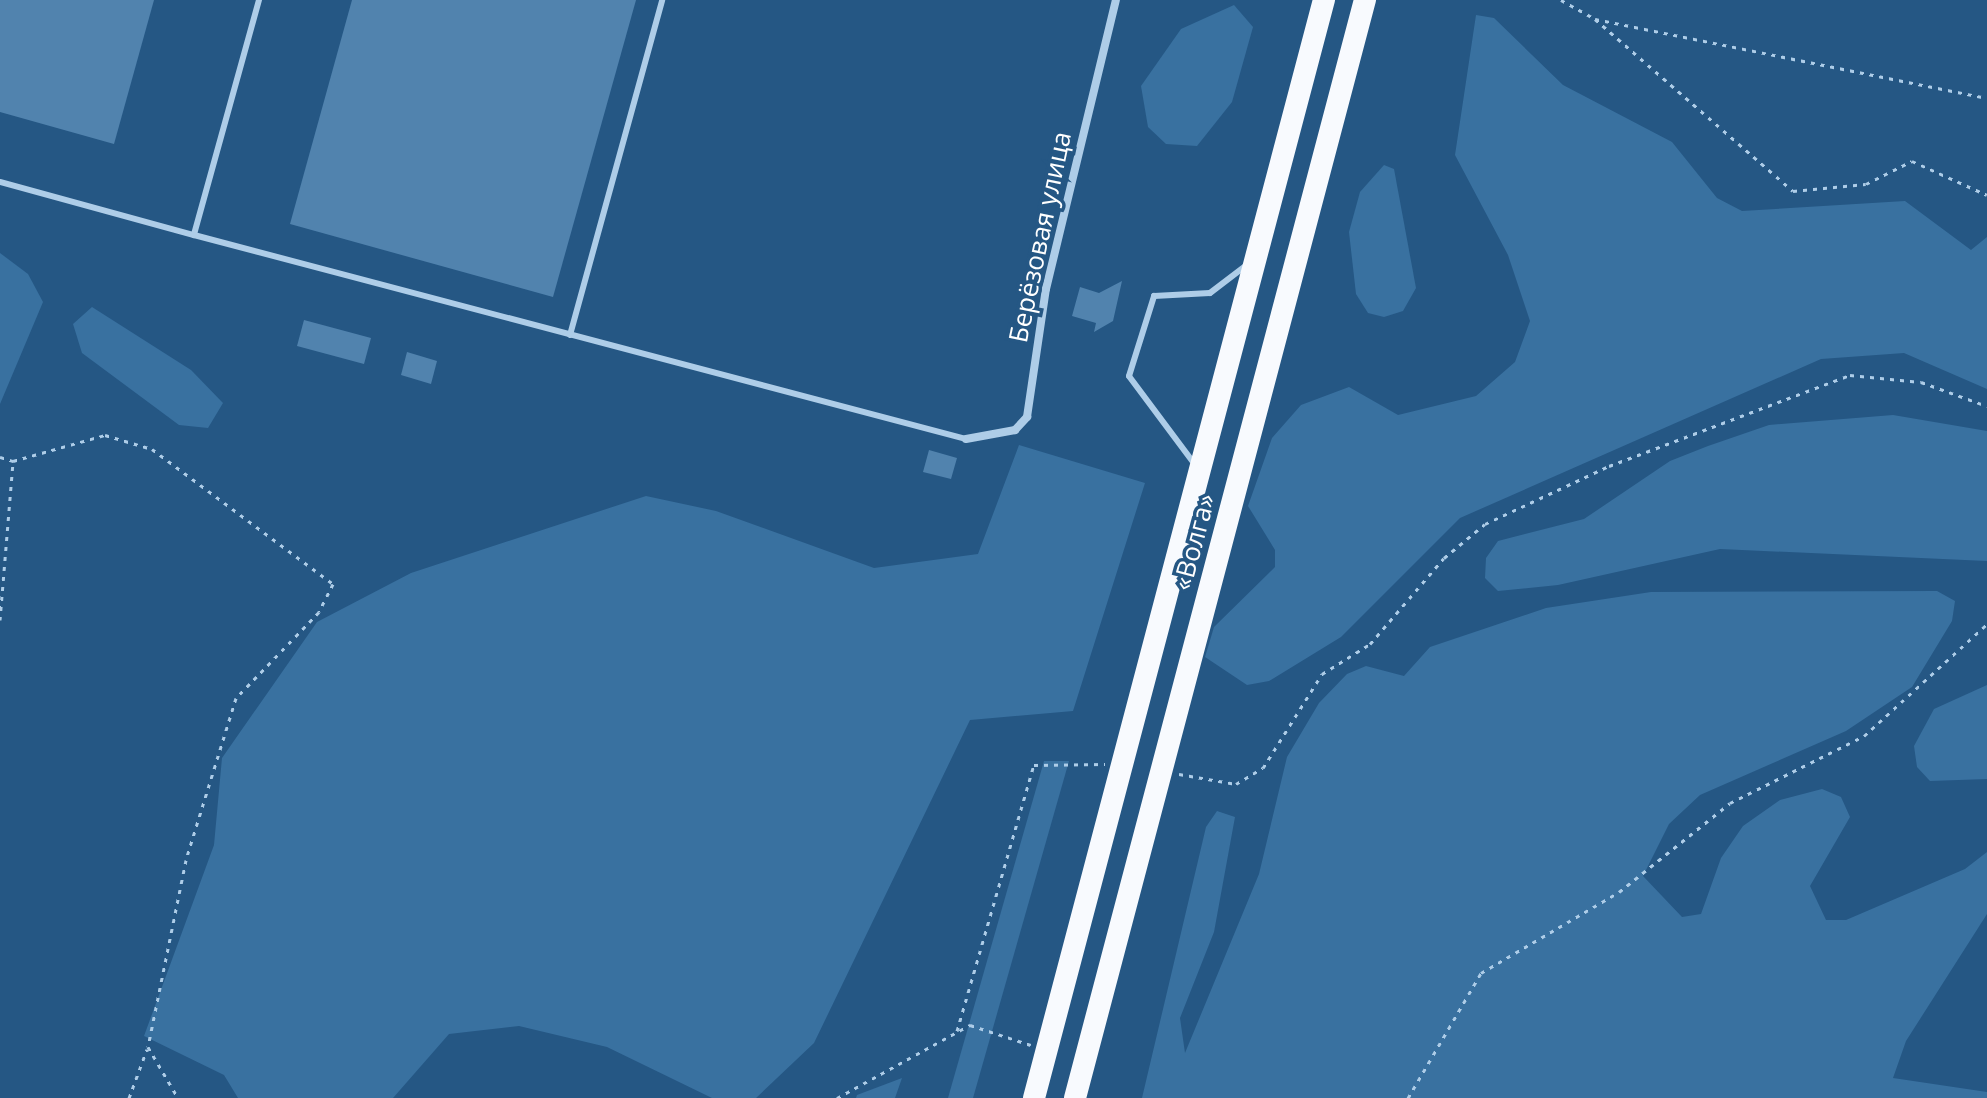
<!DOCTYPE html>
<html>
<head>
<meta charset="utf-8">
<style>
	body { margin:0 }
	#map { position:relative; width:1987px; height:1098px; overflow:hidden; background:#255784; font-family:"Open Sans",sans-serif }
	div>[style] { position:absolute }
	.green>* { inset:0; background:#3971a0 }
	.building>* { inset:0; background:#5183ae }
	.path>* { height:3px; margin-top:-1.5px; transform-origin:0; background:repeating-linear-gradient(90deg,#aecde8 0 4px,transparent 0 10px) }
	.service>* { height:6px; margin:-3px; padding:0 3px; transform-origin:3px; border-radius:3px; background:#aecde8 }
	.minor>* { height:8px; margin:-4px; padding:0 4px; transform-origin:4px; border-radius:4px; background:#aecde8 }
	.trunk>* { height:22px; margin:-11px; padding:0 11px; transform-origin:11px; border-radius:11px; background:#f8fafe }
	span { translate:-50% -50%; white-space:nowrap; text-align:center; line-height:1.15; -webkit-text-stroke:7px #255784; paint-order:stroke }
	.street-label { font-size:26px; color:#fff }
</style>
</head>
<body>
<div id="map">
	<div class="green">
		<div style="clip-path:polygon(1234px 5px,1253px 27px,1232px 102px,1197px 146px,1166px 144px,1148px 127px,1141px 86px,1181px 29px)"></div>
		<div style="clip-path:polygon(1476px 15px,1494px 18px,1563px 85px,1672px 142px,1717px 198px,1742px 211px,1905px 201px,1971px 250px,1987px 237px,1987px 389px,1904px 353px,1821px 359px,1460px 518px,1341px 637px,1269px 681px,1247px 685px,1205px 657px,1214px 627px,1275px 567px,1275px 550px,1248px 506px,1272px 438px,1301px 405px,1349px 387px,1398px 415px,1476px 396px,1515px 362px,1530px 321px,1508px 255px,1455px 155px)"></div>
		<div style="clip-path:polygon(1384px 165px,1394px 169px,1416px 288px,1403px 311px,1384px 317px,1368px 313px,1356px 294px,1349px 232px,1360px 192px)"></div>
		<div style="clip-path:polygon(0 253px,28px 274px,43px 302px,0 404px)"></div>
		<div style="clip-path:polygon(92px 307px,191px 370px,223px 403px,208px 428px,179px 425px,82px 353px,73px 324px)"></div>
		<div style="clip-path:polygon(1893px 415px,1987px 431px,1987px 561px,1720px 549px,1558px 585px,1498px 591px,1485px 578px,1486px 558px,1498px 541px,1584px 519px,1670px 461px,1708px 446px,1769px 425px)"></div>
		<div style="clip-path:polygon(1019px 445px,1145px 483px,1073px 711px,970px 720px,814px 1043px,756px 1098px,712px 1098px,607px 1047px,519px 1026px,449px 1034px,393px 1098px,238px 1098px,224px 1075px,144px 1036px,214px 845px,222px 758px,317px 622px,411px 573px,646px 496px,716px 511px,874px 568px,978px 554px)"></div>
		<div style="clip-path:polygon(1937px 591px,1955px 601px,1952px 621px,1912px 687px,1846px 731px,1700px 795px,1669px 824px,1643px 876px,1682px 917px,1701px 914px,1721px 858px,1743px 826px,1780px 800px,1822px 789px,1841px 797px,1850px 817px,1810px 886px,1826px 920px,1846px 920px,1965px 869px,1987px 852px,1987px 914px,1906px 1041px,1893px 1078px,1987px 1092px,1987px 1098px,1142px 1098px,1206px 827px,1217px 811px,1235px 817px,1214px 932px,1180px 1018px,1185px 1053px,1259px 874px,1287px 757px,1319px 703px,1347px 674px,1366px 666px,1404px 676px,1430px 647px,1546px 608px,1651px 592px)"></div>
		<div style="clip-path:polygon(1987px 685px,1987px 779px,1930px 781px,1917px 767px,1914px 746px,1934px 709px)"></div>
		<div style="clip-path:polygon(1044px 761px,1069px 761px,973px 1098px,948px 1098px)"></div>
		<div style="clip-path:polygon(902px 1078px,895px 1098px,856px 1098px,857px 1095px)"></div>
	</div>
	<div class="building">
		<div style="clip-path:polygon(0 0,154px 0,114px 144px,0 112px)"></div>
		<div style="clip-path:polygon(352px 0,636px 0,553px 297px,290px 224px)"></div>
		<div style="clip-path:polygon(1122px 281px,1113px 321px,1094px 332px,1096px 323px,1072px 316px,1080px 287px,1099px 293px)"></div>
		<div style="clip-path:polygon(304px 320px,371px 338px,364px 364px,297px 346px)"></div>
		<div style="clip-path:polygon(407px 352px,437px 361px,431px 384px,401px 375px)"></div>
		<div style="clip-path:polygon(929px 450px,957px 458px,951px 479px,923px 472px)"></div>
	</div>
	<div class="path">
		<div style="left:1561px;top:0;width:39px;rotate:29deg"></div>
		<div style="left:1595px;top:19px;width:400px;rotate:11.4deg"></div>
		<div style="left:1595px;top:19px;width:262px;rotate:41deg"></div>
		<div style="left:1793px;top:191px;width:73px;rotate:-5.5deg"></div>
		<div style="left:1866px;top:184px;width:51px;rotate:-26.6deg"></div>
		<div style="left:1912px;top:161px;width:82px;rotate:24.4deg"></div>
		<div style="left:0;top:457px;width:14px;rotate:17deg"></div>
		<div style="left:13px;top:461px;width:96px;rotate:-15.8deg"></div>
		<div style="left:105px;top:435px;width:49px;rotate:16.6deg"></div>
		<div style="left:152px;top:449px;width:226px;rotate:36.7deg"></div>
		<div style="left:333px;top:584px;width:31px;rotate:117deg"></div>
		<div style="left:319px;top:612px;width:120px;rotate:134deg"></div>
		<div style="left:236px;top:698px;width:170px;rotate:107.2deg"></div>
		<div style="left:186px;top:860px;width:191px;rotate:101.5deg"></div>
		<div style="left:148px;top:1047px;width:59px;rotate:59.5deg"></div>
		<div style="left:0;top:620px;width:160px;rotate:-85.3deg"></div>
		<div style="left:1179px;top:774px;width:58px;rotate:10deg"></div>
		<div style="left:1236px;top:784px;width:31px;rotate:-31deg"></div>
		<div style="left:1263px;top:768px;width:111px;rotate:-57.9deg"></div>
		<div style="left:1322px;top:674px;width:57px;rotate:-32deg"></div>
		<div style="left:1370px;top:644px;width:113px;rotate:-49.3deg"></div>
		<div style="left:1444px;top:558px;width:53px;rotate:-39.7deg"></div>
		<div style="left:1485px;top:524px;width:137px;rotate:-25.1deg"></div>
		<div style="left:1609px;top:466px;width:258px;rotate:-20.7deg"></div>
		<div style="left:1850px;top:375px;width:71px;rotate:5.6deg"></div>
		<div style="left:1921px;top:382px;width:70px;rotate:20deg"></div>
		<div style="left:957px;top:1031px;width:277px;rotate:-73.9deg"></div>
		<div style="left:1034px;top:765px;width:71px;rotate:-0.8deg"></div>
		<div style="left:129px;top:1098px;width:52px;rotate:-69.8deg"></div>
		<div style="left:837px;top:1098px;width:152px;rotate:-28.8deg"></div>
		<div style="left:970px;top:1025px;width:64px;rotate:18.2deg"></div>
		<div style="left:1408px;top:1098px;width:145px;rotate:-59.7deg"></div>
		<div style="left:1481px;top:973px;width:160px;rotate:-30.4deg"></div>
		<div style="left:1619px;top:892px;width:142px;rotate:-38.7deg"></div>
		<div style="left:1730px;top:803px;width:150px;rotate:-26.6deg"></div>
		<div style="left:1864px;top:736px;width:166px;rotate:-42.3deg"></div>
	</div>
	<div class="service">
		<div style="left:259px;top:0;width:244px;rotate:105.5deg"></div>
		<div style="left:194px;top:235px;width:798px;rotate:14.8deg"></div>
		<div style="left:0;top:182px;width:201px;rotate:15.3deg"></div>
		<div style="left:570px;top:335px;width:347px;rotate:-74.6deg"></div>
		<div style="left:1196px;top:466px;width:112px;rotate:-126.7deg"></div>
		<div style="left:1129px;top:376px;width:84px;rotate:-72.6deg"></div>
		<div style="left:1154px;top:296px;width:56px;rotate:-3.1deg"></div>
		<div style="left:1210px;top:293px;width:48px;rotate:-37.3deg"></div>
	</div>
	<div class="minor">
		<div style="left:966px;top:439px;width:50px;rotate:-10.4deg"></div>
		<div style="left:1015px;top:430px;width:18px;rotate:-47deg"></div>
		<div style="left:1027px;top:417px;width:129px;rotate:-81.6deg"></div>
		<div style="left:1046px;top:289px;width:297px;rotate:-76.4deg"></div>
	</div>
	<div class="trunk">
		<div style="left:1034px;top:1098px;width:1136px;rotate:-75.21deg"></div>
		<div style="left:1075px;top:1098px;width:1136px;rotate:-75.21deg"></div>
	</div>
	<div class="street-label">
		<span style="left:1040px;top:237px;rotate:-78deg">Берёзовая улица</span>
		<span style="left:1194px;top:542px;rotate:-75deg">«Волга»</span>
	</div>
</div>
</body>
</html>
